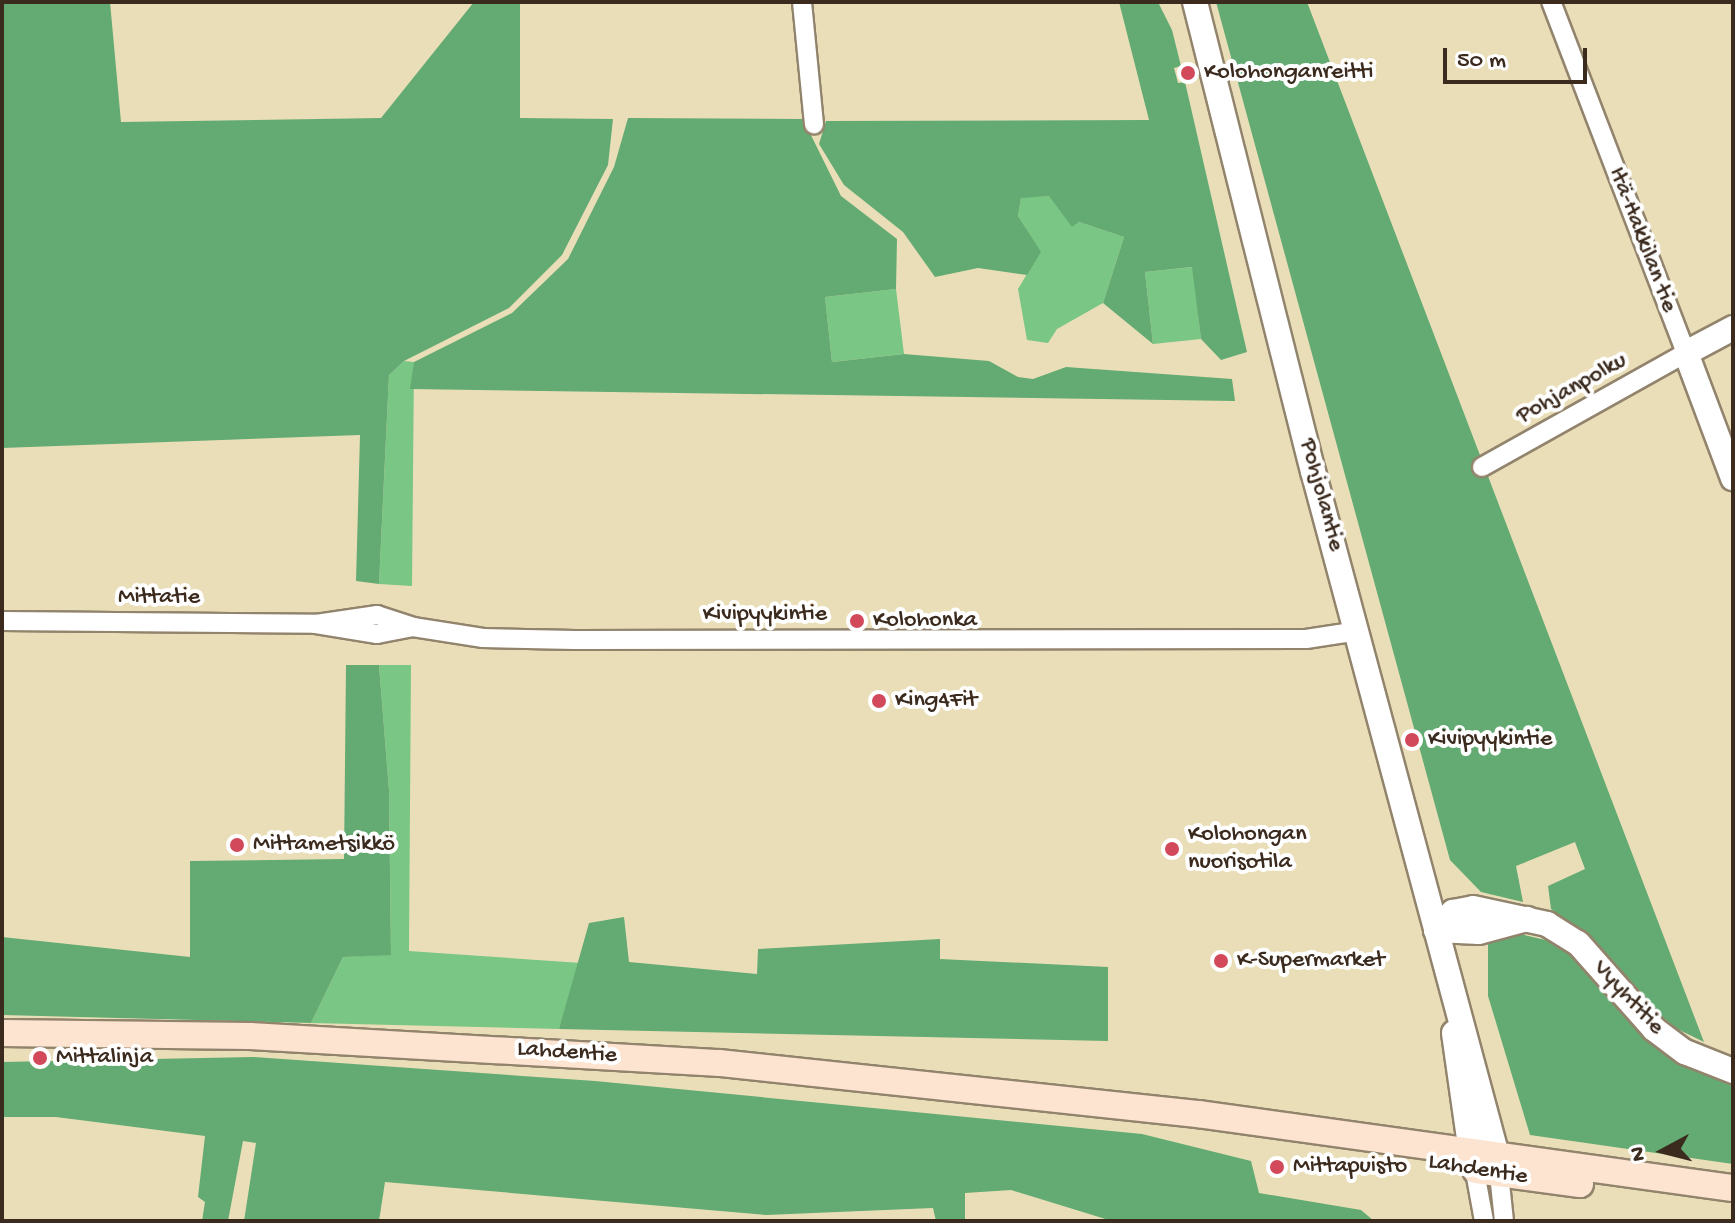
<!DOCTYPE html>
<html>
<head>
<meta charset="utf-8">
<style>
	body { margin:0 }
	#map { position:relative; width:1735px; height:1223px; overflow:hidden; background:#eadeb9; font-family:"Gochi Hand",sans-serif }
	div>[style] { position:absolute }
	.green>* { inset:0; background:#7ac685 }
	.forest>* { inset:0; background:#63ab72 }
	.roads { filter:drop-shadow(2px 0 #92846c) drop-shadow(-2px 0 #92846c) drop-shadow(0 2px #92846c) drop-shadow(0 -2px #92846c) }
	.minor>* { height:18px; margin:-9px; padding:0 9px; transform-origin:9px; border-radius:9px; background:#fff }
	.tertiary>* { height:24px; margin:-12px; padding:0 12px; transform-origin:12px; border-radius:12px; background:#fff }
	.secondary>* { height:26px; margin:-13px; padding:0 13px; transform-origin:13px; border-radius:13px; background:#fde4d1 }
	.dots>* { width:22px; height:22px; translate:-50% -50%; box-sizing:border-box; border:4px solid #fff; border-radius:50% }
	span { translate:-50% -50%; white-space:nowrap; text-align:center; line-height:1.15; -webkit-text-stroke:8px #fff; paint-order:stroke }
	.poi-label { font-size:24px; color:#3b2a1e }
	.left { translate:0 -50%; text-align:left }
	.street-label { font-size:24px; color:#3b2a1e }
	.frame { position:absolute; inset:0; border:4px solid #3b2a1e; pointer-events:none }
	.north { position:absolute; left:1623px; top:1111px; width:80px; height:80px; -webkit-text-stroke:6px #fff; paint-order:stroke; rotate:263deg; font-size:22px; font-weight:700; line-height:32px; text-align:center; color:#3b2a1e }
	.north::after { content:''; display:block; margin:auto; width:28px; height:36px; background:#3b2a1e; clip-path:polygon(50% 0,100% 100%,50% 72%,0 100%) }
	.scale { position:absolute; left:1443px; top:48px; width:144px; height:36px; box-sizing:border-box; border:4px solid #3b2a1e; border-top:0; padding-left:10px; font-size:24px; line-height:28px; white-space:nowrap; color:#3b2a1e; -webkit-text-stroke:6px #fff; paint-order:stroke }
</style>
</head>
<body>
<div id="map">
	<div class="green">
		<div style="clip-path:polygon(1050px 196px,1072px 226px,1079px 222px,1124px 237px,1103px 303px,1057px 329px,1048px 343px,1027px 340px,1018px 289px,1040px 252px,1018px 216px,1021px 197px)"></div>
		<div style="clip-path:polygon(1193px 267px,1201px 339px,1153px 344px,1145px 272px)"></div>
		<div style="clip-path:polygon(896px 289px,904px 354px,832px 362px,825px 297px)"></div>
		<div style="clip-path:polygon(404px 361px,414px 362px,412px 586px,379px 584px,389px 375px)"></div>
		<div style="clip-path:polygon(379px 665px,411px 665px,409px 951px,581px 963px,559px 1029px,311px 1023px,343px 957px,391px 954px,389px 790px)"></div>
	</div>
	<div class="forest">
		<div style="clip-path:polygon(2px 2px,110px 2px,121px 122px,381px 118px,474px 2px,520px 2px,520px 118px,613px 119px,608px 165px,562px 255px,509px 308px,404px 361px,389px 375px,379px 584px,356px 581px,360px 435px,2px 448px)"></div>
		<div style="clip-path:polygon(1119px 2px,1158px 2px,1172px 30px,1181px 66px,1174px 68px,1178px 83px,1185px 82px,1247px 352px,1221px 360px,1201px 339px,1192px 267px,1145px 272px,1153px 344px,1103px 303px,1124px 237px,1079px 222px,1072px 227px,1049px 196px,1021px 198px,1018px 216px,1041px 252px,1027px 275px,978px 268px,935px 277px,903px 232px,844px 185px,819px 144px,826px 121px,1149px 120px)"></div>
		<div style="clip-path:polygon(1216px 2px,1307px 2px,1704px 1042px,1663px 1022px,1585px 935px,1551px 909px,1548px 886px,1585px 869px,1575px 842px,1516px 866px,1523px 902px,1481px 892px,1450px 860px)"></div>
		<div style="clip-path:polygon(628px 118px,803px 119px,841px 196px,897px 239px,896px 289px,825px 297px,832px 362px,904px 354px,989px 361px,1018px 377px,1033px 379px,1066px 367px,1232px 379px,1235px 401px,410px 389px,414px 362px,512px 313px,568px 259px,614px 167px)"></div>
		<div style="clip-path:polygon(346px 665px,379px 665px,389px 790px,391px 955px,343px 957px,311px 1023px,2px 1015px,2px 862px,2px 937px,190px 957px,190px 861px,344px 859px)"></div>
		<div style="clip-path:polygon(624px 917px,629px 962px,757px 974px,758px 949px,940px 939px,940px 959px,1108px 967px,1108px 1041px,559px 1029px,589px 923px)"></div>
		<div style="clip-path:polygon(1516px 933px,1550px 941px,1570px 953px,1648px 1040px,1679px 1062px,1733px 1082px,1733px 1164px,1530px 1135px,1488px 996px,1488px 944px)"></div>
		<div style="clip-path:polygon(253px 1057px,595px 1081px,1142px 1134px,1251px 1161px,1259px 1193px,1361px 1210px,1374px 1221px,1112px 1221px,1011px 1190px,965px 1193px,965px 1221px,936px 1221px,933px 1208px,766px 1215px,385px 1182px,379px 1221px,244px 1221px,256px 1143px,243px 1141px,228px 1221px,202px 1221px,205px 1202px,198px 1197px,205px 1136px,56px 1117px,2px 1117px,2px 1062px)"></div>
	</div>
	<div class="roads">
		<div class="minor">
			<div style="left:802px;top:2px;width:123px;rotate:84.4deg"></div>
			<div style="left:1482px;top:467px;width:234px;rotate:-29.2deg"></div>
			<div style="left:1686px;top:353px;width:376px;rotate:-111deg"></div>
			<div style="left:2px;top:621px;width:314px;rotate:0.5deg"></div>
			<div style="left:316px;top:624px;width:62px;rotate:9.3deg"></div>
			<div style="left:377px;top:634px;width:37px;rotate:-11deg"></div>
			<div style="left:316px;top:624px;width:62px;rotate:-8.4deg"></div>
			<div style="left:377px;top:615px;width:38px;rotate:18deg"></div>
			<div style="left:413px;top:627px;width:71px;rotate:8.9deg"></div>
			<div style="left:483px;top:638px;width:92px;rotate:1.2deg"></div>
			<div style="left:575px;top:640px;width:731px;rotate:-0.08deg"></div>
			<div style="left:1306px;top:639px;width:53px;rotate:-8.7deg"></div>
			<div style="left:1473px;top:1161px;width:61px;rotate:79.6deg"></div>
			<div style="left:1498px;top:1164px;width:57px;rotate:84deg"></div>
		</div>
		<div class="tertiary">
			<div style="left:1195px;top:2px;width:484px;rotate:75.9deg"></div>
			<div style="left:1313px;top:471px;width:709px;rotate:74.96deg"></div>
			<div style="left:1733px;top:328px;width:53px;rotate:152deg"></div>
			<div style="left:1686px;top:353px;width:134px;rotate:69.4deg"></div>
			<div style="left:1436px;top:930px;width:25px;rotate:-47deg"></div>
			<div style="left:1453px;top:912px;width:20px;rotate:-11deg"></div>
			<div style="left:1473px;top:908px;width:76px;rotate:12.2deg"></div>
			<div style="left:1547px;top:924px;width:36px;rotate:32deg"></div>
			<div style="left:1578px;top:943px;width:115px;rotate:48.5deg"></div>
			<div style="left:1654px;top:1029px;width:39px;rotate:37deg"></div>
			<div style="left:1685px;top:1052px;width:52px;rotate:21.6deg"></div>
			<div style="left:1436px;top:930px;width:43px;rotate:2.7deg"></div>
			<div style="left:1479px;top:932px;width:50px;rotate:-15.2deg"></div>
			<div style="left:1454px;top:1033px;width:121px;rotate:81.9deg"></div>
		</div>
		<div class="secondary">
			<div style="left:2px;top:1033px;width:248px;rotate:0.7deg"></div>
			<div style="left:250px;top:1036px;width:471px;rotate:3.3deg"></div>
			<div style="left:720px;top:1063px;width:481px;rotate:6.1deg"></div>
			<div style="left:1198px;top:1114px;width:540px;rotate:7.88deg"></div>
			<div style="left:1476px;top:1170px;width:105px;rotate:7.7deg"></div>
		</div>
	</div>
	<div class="dots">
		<div style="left:1188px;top:73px;background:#d1495b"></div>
		<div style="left:857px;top:621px;background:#d1495b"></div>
		<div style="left:879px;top:701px;background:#d1495b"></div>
		<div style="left:1412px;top:740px;background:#d1495b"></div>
		<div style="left:237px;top:845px;background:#d1495b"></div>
		<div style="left:1172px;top:849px;background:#d1495b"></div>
		<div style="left:1221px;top:961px;background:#d1495b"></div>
		<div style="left:40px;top:1058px;background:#d1495b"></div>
		<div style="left:1277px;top:1167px;background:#d1495b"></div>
	</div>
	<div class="poi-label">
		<span class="left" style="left:1204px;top:73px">Kolohonganreitti</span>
		<span class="left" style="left:873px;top:621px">Kolohonka</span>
		<span class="left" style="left:895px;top:701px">King4Fit</span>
		<span class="left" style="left:1428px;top:740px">Kivipyykintie</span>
		<span class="left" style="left:1188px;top:849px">Kolohongan<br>nuorisotila</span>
		<span class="left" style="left:253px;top:845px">Mittametsikkö</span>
		<span class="left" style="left:1237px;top:961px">K-Supermarket</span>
		<span class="left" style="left:56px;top:1058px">Mittalinja</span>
		<span class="left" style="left:1293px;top:1167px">Mittapuisto</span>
	</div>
	<div class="street-label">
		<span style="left:1642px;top:240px;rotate:69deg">Itä-Hakkilan tie</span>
		<span style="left:1572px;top:389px;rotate:-29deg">Pohjanpolku</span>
		<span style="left:1321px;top:495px;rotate:75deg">Pohjolantie</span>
		<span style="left:159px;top:598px">Mittatie</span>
		<span style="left:765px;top:615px">Kivipyykintie</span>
		<span style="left:1628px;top:998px;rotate:47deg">Vyyhtitie</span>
		<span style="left:567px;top:1053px;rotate:4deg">Lahdentie</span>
		<span style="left:1478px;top:1170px;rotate:9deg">Lahdentie</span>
	</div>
	<div class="frame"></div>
	<div class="north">N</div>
	<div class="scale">50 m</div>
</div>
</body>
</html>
